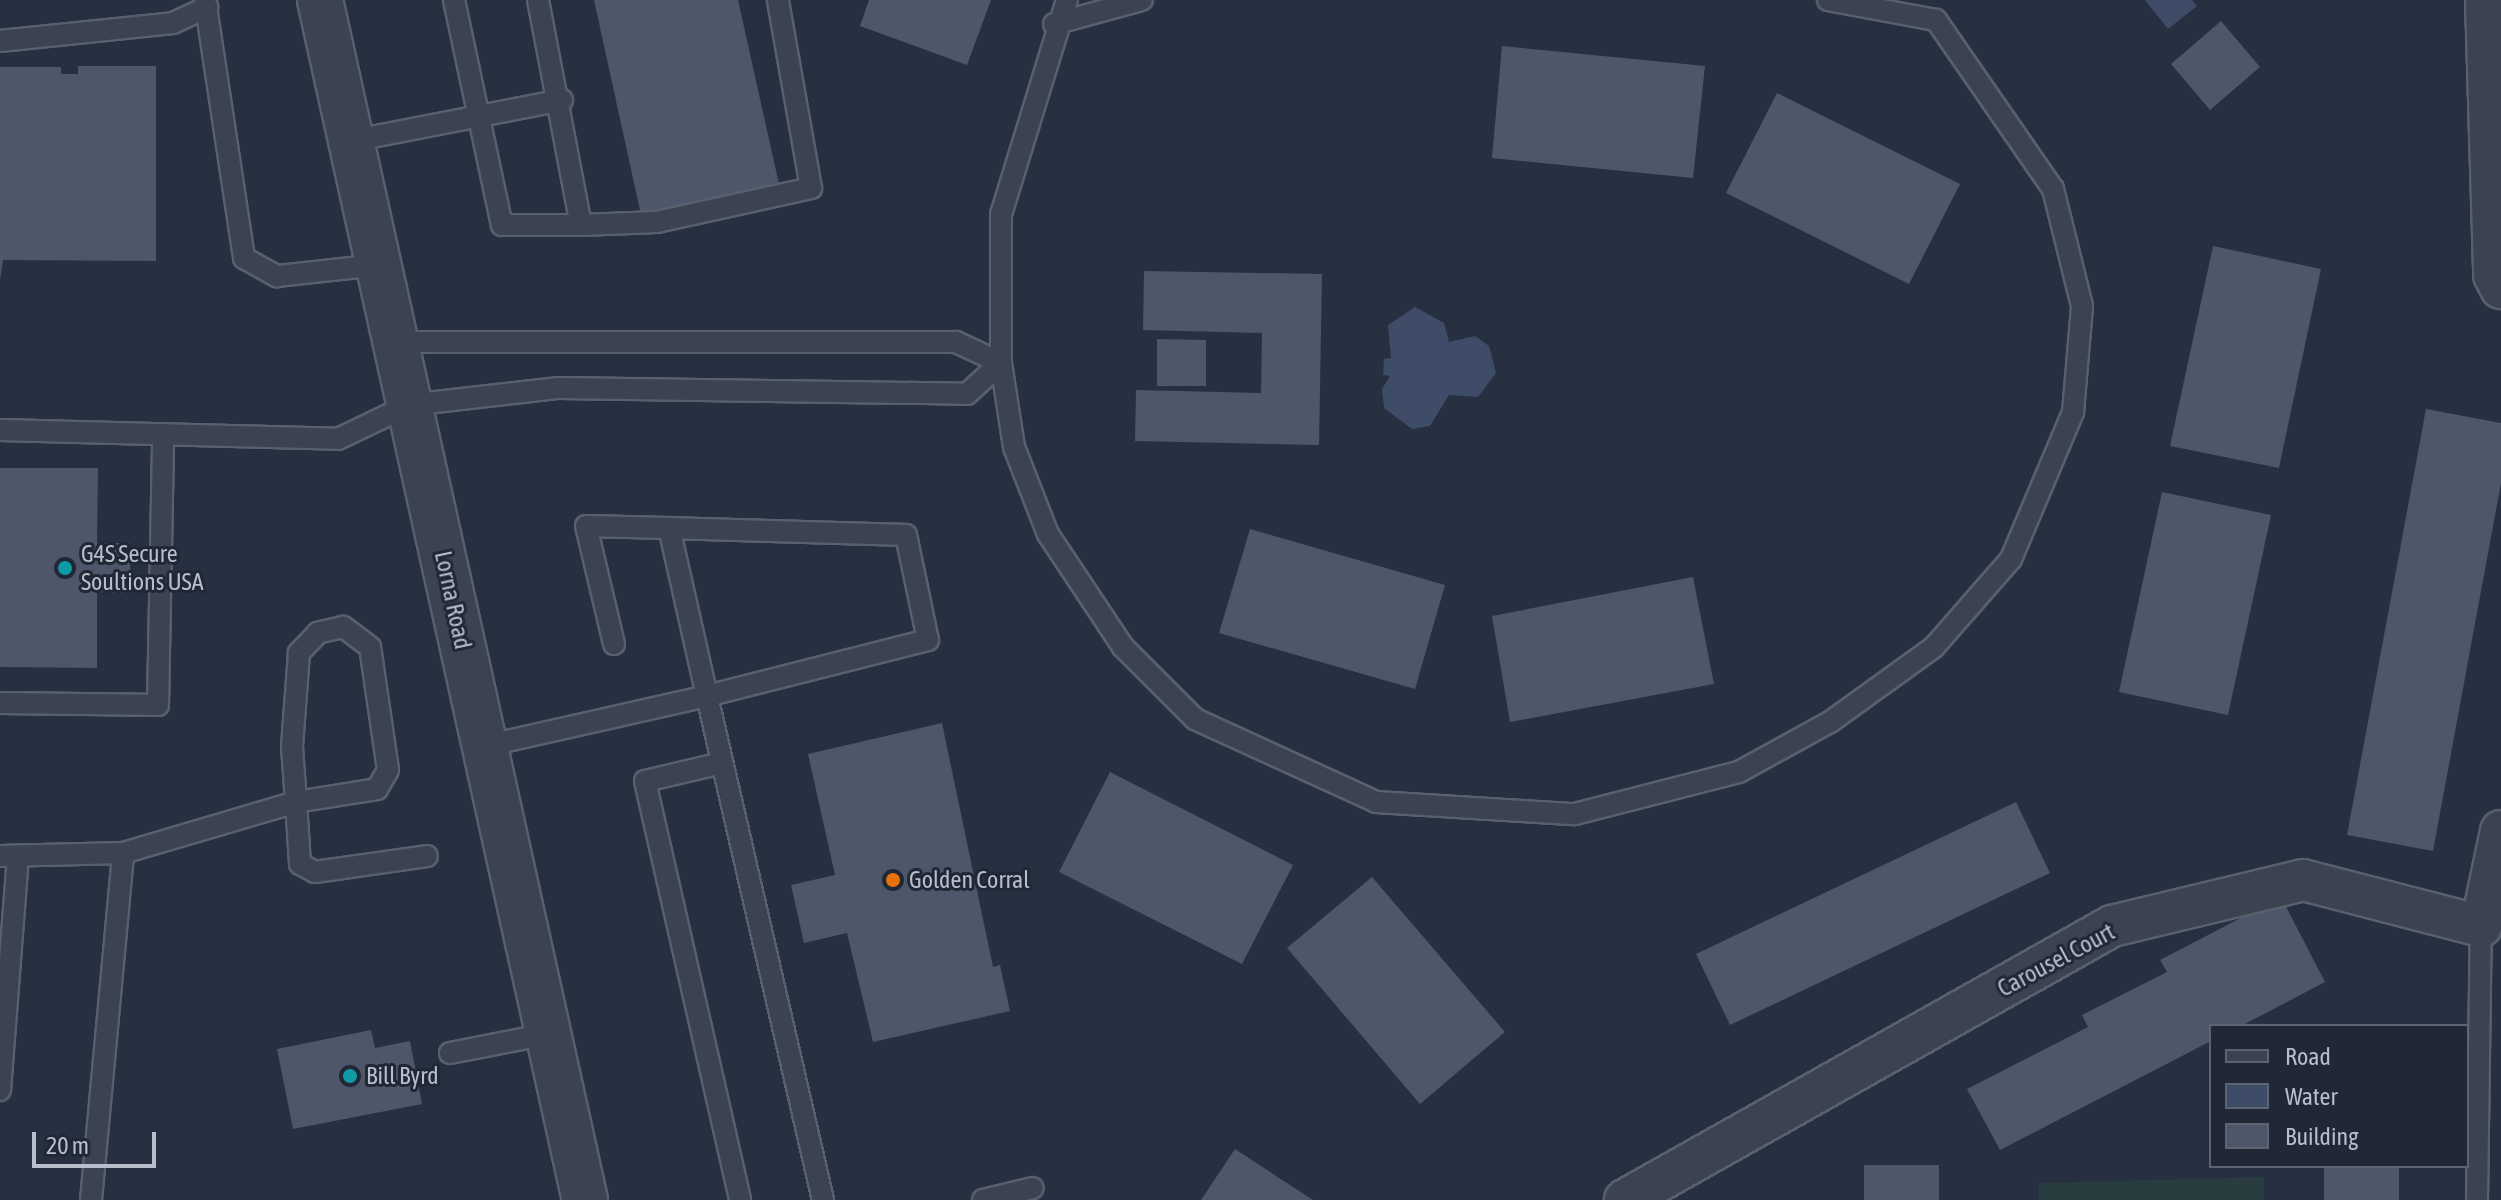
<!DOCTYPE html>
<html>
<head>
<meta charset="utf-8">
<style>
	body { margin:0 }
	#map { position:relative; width:2501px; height:1200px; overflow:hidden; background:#273040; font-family:"Asap Condensed",sans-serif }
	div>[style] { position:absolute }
	.green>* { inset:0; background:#293d41 }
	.water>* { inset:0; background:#3e4c68 }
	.building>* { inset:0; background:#4d5769 }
	.roads { filter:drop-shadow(2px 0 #59606d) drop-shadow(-2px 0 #59606d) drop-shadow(0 2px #59606d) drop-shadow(0 -2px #59606d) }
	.service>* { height:20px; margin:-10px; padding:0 10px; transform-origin:10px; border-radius:10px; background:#3b4250 }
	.minor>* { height:40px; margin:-20px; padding:0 20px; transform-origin:20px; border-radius:20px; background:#3b4250 }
	.tertiary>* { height:44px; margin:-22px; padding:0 22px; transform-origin:22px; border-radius:22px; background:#3b4250 }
	.dots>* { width:22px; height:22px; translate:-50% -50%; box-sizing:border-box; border:4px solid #202735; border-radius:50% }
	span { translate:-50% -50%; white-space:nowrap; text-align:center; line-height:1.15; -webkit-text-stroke:6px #202735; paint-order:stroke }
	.poi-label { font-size:24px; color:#b8beca }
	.left { translate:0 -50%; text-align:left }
	.street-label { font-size:24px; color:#b8beca }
	.legend { position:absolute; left:2209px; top:1024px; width:260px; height:144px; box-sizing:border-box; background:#202735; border:2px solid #5d6371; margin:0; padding:10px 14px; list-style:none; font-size:24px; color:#b8beca }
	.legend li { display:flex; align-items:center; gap:16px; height:40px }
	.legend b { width:40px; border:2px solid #5d6371 }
	.scale { position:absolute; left:32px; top:1132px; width:124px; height:36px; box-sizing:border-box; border:4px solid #b8beca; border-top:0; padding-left:10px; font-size:24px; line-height:28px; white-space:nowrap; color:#b8beca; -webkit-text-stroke:6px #202735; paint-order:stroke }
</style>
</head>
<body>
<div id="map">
	<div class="green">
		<div style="clip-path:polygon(2264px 1177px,2264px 1200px,2039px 1200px,2039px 1183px)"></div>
	</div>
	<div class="water">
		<div style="clip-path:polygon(2145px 0,2192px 0,2197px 6px,2168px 29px)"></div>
		<div style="clip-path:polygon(1415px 307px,1444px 323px,1449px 342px,1475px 336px,1489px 346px,1496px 373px,1478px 397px,1449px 395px,1430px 426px,1412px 429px,1384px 408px,1382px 389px,1390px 376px,1383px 375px,1384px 359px,1391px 358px,1388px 325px)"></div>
	</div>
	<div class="building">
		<div style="clip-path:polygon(594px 0,738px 0,779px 184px,641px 215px)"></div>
		<div style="clip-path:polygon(869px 0,991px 0,967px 65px,860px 26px)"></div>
		<div style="clip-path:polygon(2221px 21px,2260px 67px,2210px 110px,2171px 64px)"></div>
		<div style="clip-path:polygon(1502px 46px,1705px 66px,1693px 178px,1492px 158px)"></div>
		<div style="clip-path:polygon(78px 66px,156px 66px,156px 261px,3px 260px,0 280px,0 67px,61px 67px,61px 74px,78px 74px)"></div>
		<div style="clip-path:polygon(1777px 93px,1960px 184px,1909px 284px,1726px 193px)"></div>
		<div style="clip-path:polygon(2213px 246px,2321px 269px,2279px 468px,2170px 446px)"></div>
		<div style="clip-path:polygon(1144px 271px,1322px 274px,1319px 445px,1135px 441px,1136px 390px,1261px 393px,1262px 333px,1143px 330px)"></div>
		<div style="clip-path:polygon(1157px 339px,1206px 340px,1206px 386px,1157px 386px)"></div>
		<div style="clip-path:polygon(2426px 409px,2501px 423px,2501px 483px,2433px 851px,2347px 835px)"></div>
		<div style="clip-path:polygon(0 468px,98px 468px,97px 543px,130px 543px,130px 593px,97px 592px,97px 668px,0 667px)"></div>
		<div style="clip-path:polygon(2162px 492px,2271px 515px,2228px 715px,2119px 692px)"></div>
		<div style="clip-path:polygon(1250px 529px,1445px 585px,1415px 689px,1219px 633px)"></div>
		<div style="clip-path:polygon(1693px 577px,1714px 684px,1510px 722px,1492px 616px)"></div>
		<div style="clip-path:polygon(942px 723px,993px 967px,1000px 965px,1010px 1011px,873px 1042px,847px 933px,804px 943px,791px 885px,835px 875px,808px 754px)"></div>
		<div style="clip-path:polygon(1110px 772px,1293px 865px,1242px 964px,1059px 872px)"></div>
		<div style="clip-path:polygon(2016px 802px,2050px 873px,1730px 1025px,1696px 954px)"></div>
		<div style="clip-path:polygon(1372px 877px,1505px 1032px,1420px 1104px,1287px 948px)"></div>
		<div style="clip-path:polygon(2281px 897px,2325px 982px,2241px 1026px,2211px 1026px,2211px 1041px,2000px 1150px,1967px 1089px,2088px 1027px,2082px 1015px,2167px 972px,2160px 960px)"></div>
		<div style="clip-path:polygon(371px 1030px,375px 1048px,410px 1041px,422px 1104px,293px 1129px,277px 1049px)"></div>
		<div style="clip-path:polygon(1235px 1149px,1313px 1200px,1201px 1200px)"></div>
		<div style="clip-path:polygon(1864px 1165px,1939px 1165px,1939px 1200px,1864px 1200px)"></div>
		<div style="clip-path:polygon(2324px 1166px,2399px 1166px,2399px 1200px,2324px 1200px)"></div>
	</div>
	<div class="roads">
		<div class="service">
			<div style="left:205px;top:0;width:261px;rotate:81.4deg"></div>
			<div style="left:244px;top:258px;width:38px;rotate:29deg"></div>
			<div style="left:277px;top:276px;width:103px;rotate:-6.2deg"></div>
			<div style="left:454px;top:0;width:230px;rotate:78deg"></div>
			<div style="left:502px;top:225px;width:79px"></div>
			<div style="left:538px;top:0;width:229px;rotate:79.2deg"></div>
			<div style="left:581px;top:225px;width:76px;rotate:-2.3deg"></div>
			<div style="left:657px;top:222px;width:158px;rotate:-12.4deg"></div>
			<div style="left:811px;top:188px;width:191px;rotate:-100deg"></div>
			<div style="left:1067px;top:0;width:224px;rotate:107.1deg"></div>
			<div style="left:1001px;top:214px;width:149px;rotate:90deg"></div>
			<div style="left:1001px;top:363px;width:85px;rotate:81.2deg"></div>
			<div style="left:1014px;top:447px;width:93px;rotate:68.7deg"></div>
			<div style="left:1048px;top:534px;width:136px;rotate:56.4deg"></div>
			<div style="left:1123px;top:647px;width:102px;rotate:45deg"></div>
			<div style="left:1195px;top:719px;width:199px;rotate:24.6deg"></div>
			<div style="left:1376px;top:802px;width:199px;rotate:3.5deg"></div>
			<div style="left:1575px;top:814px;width:169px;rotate:-14.4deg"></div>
			<div style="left:1739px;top:772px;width:104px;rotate:-28.8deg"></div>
			<div style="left:1830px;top:722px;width:128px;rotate:-35.8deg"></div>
			<div style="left:1934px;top:647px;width:117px;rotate:-48.8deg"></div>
			<div style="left:2011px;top:559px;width:160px;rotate:-67.1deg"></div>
			<div style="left:2073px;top:412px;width:106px;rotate:-85.1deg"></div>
			<div style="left:2082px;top:306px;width:121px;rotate:-103.9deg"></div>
			<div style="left:2053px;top:189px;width:206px;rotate:-124.7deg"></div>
			<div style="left:1936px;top:20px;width:110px;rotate:-169.5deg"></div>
			<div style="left:1054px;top:24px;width:91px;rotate:-15.3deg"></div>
			<div style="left:0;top:41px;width:174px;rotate:-5.9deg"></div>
			<div style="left:173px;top:23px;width:38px;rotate:-25deg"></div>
			<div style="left:351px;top:141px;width:215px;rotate:-11deg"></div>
			<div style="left:0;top:430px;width:338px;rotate:1.5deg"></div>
			<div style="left:338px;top:439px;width:79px;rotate:-25.6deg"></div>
			<div style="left:409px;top:405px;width:151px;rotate:-6.5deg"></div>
			<div style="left:559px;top:388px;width:408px;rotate:0.8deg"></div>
			<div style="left:967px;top:394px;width:46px;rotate:-42.4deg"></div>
			<div style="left:1001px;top:363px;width:50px;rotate:-155deg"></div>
			<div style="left:956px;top:342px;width:560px;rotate:180deg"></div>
			<div style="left:614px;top:644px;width:121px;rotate:-103.3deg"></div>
			<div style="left:586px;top:526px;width:83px;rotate:1.4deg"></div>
			<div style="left:669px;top:528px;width:237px;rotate:1.7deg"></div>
			<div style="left:906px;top:535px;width:107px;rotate:78.2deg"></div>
			<div style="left:928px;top:640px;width:228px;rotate:165.8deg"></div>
			<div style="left:707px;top:696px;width:172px;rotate:-102.7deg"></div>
			<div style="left:0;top:703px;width:158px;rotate:0.7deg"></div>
			<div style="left:158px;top:705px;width:271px;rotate:-88.9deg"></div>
			<div style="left:485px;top:746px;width:228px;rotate:-12.7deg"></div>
			<div style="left:707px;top:696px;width:517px;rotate:77.04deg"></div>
			<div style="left:722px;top:763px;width:79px;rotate:166.8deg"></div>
			<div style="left:645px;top:781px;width:430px;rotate:77.2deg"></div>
			<div style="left:0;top:856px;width:123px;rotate:-1.4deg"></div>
			<div style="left:123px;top:853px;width:180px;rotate:-16.4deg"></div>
			<div style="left:296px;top:802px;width:82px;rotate:-9.1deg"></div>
			<div style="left:377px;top:789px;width:22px;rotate:-60deg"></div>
			<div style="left:388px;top:770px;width:124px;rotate:-98.3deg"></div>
			<div style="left:370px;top:647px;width:34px;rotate:-143deg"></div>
			<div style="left:343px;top:627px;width:26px;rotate:167deg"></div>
			<div style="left:318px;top:633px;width:28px;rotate:134deg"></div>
			<div style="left:299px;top:653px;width:94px;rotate:94.3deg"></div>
			<div style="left:292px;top:747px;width:55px;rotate:85.8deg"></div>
			<div style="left:296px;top:802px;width:62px;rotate:86.3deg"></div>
			<div style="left:300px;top:864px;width:17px;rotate:28deg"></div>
			<div style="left:315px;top:872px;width:113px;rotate:-8.1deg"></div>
			<div style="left:450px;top:1053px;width:100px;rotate:-11deg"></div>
			<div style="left:0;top:1090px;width:235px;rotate:-85.6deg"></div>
			<div style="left:91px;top:1200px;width:348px;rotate:-84.7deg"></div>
			<div style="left:983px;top:1200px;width:51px;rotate:-13.5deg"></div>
			<div style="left:2477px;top:1200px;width:274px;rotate:-89.2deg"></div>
		</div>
		<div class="minor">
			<div style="left:2486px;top:0;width:275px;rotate:88.3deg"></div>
			<div style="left:2494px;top:275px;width:15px;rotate:62deg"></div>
			<div style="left:1625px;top:1200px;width:559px;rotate:-29.36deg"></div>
			<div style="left:2112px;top:926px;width:196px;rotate:-13.5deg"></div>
			<div style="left:2303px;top:880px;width:184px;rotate:14.5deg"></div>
			<div style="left:2481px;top:926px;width:97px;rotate:-78.1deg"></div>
		</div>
		<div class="tertiary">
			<div style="left:320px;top:0;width:1229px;rotate:77.55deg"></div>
		</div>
	</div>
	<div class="dots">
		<div style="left:65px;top:568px;background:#0f9aa8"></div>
		<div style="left:893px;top:880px;background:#e8710a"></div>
		<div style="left:350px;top:1076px;background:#0f9aa8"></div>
	</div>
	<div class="poi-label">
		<span class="left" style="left:81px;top:568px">G4S Secure<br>Soultions USA</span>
		<span class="left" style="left:909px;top:880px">Golden Corral</span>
		<span class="left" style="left:366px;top:1076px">Bill Byrd</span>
	</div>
	<div class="street-label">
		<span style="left:453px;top:600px;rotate:78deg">Lorna Road</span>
		<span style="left:2056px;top:960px;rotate:-28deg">Carousel Court</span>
	</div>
	<ul class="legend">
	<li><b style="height:10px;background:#3b4250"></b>Road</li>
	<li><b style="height:22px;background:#3e4c68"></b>Water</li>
	<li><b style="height:22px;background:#4d5769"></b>Building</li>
	</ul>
	<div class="scale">20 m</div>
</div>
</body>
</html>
